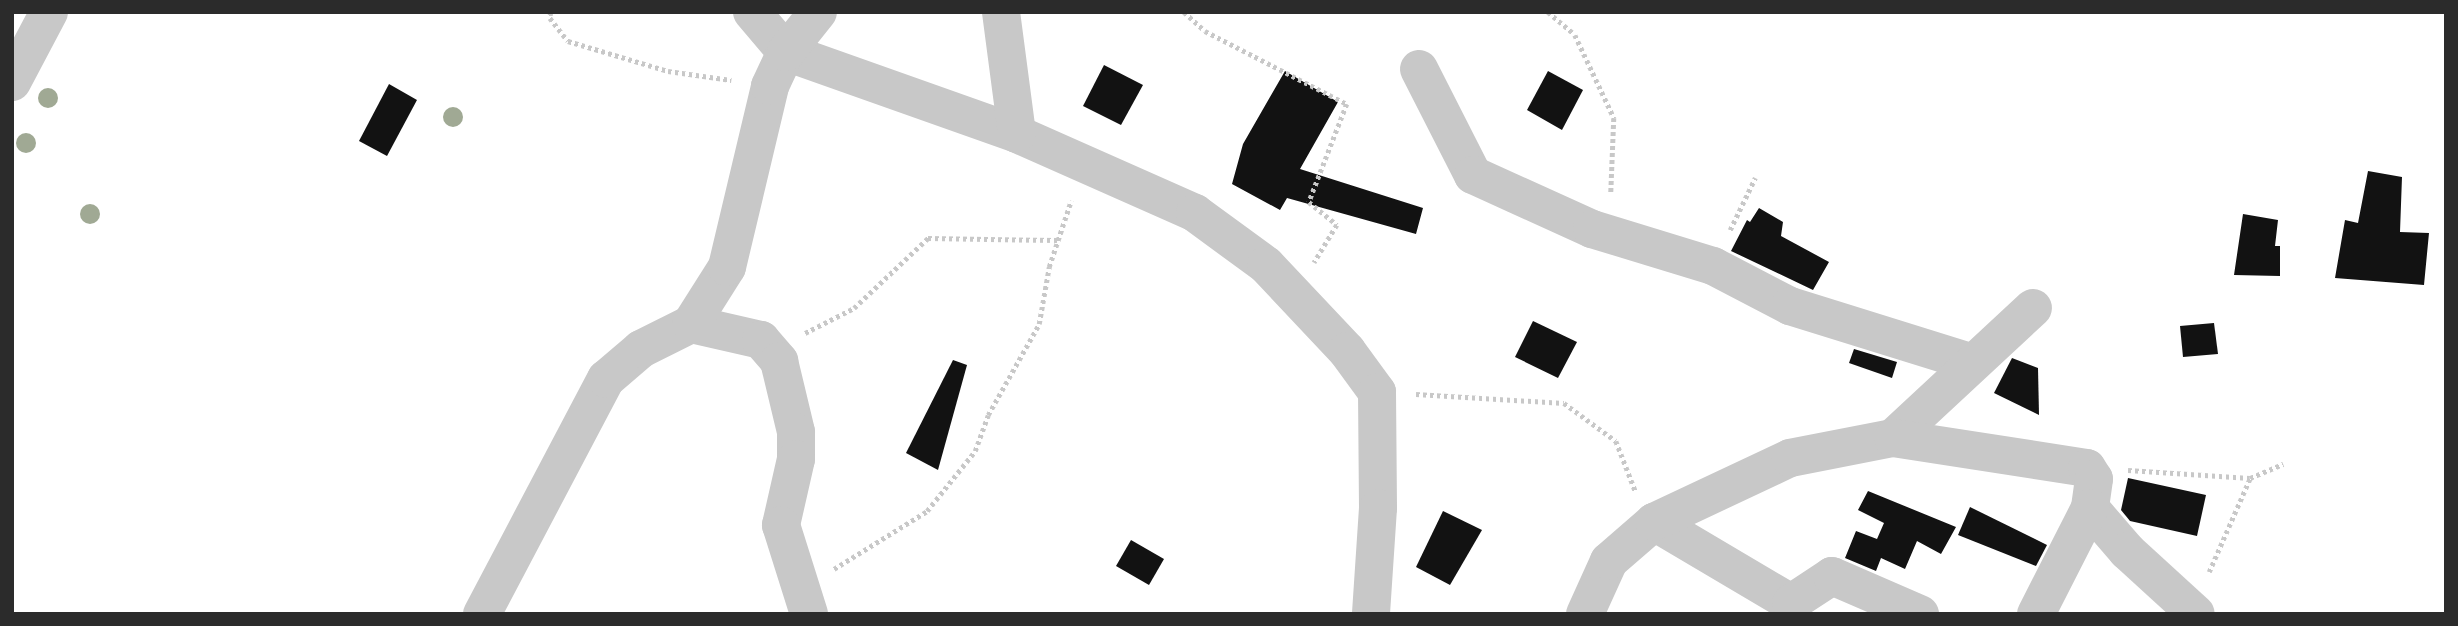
<!DOCTYPE html>
<html>
<head>
<meta charset="utf-8">
<style>
	body { margin:0 }
	#map { position:relative; width:2458px; height:626px; overflow:hidden; background:#fff; font-family:Raleway,sans-serif }
	div>[style] { position:absolute }
	.building>* { inset:0; background:#121212 }
	.path>* { height:4.5px; margin-top:-2.25px; transform-origin:0; background:repeating-linear-gradient(90deg,#c8c8c8 0 3.5px,transparent 0 7px) }
	.minor>* { height:38px; margin:-19px; padding:0 19px; transform-origin:19px; border-radius:19px; background:#c8c8c8 }
	.trees>* { width:20px; height:20px; margin:-10px; border-radius:50%; background:#a0a994 }
	span { translate:-50% -50%; white-space:nowrap; text-align:center; line-height:1.15; -webkit-text-stroke:7px #fff; paint-order:stroke }
	.frame { position:absolute; inset:0; border:14px solid #2b2b2b; pointer-events:none }
</style>
</head>
<body>
<div id="map">
	<div class="building">
		<div style="clip-path:polygon(1104px 65px,1143px 85px,1121px 125px,1083px 106px)"></div>
		<div style="clip-path:polygon(1285px 71px,1338px 102px,1300px 169px,1423px 208px,1416px 234px,1287px 198px,1280px 210px,1232px 184px,1243px 144px)"></div>
		<div style="clip-path:polygon(1548px 71px,1583px 90px,1562px 130px,1527px 110px)"></div>
		<div style="clip-path:polygon(389px 84px,417px 100px,387px 156px,359px 141px)"></div>
		<div style="clip-path:polygon(2368px 171px,2402px 177px,2400px 232px,2429px 233px,2424px 285px,2335px 278px,2345px 220px,2358px 223px)"></div>
		<div style="clip-path:polygon(1759px 208px,1783px 222px,1781px 236px,1829px 262px,1813px 290px,1731px 251px,1747px 220px,1750px 222px)"></div>
		<div style="clip-path:polygon(2243px 214px,2278px 220px,2275px 246px,2280px 246px,2280px 276px,2234px 275px)"></div>
		<div style="clip-path:polygon(1533px 321px,1577px 342px,1558px 378px,1515px 357px)"></div>
		<div style="clip-path:polygon(2214px 323px,2218px 354px,2183px 357px,2180px 326px)"></div>
		<div style="clip-path:polygon(1854px 349px,1897px 362px,1892px 378px,1849px 363px)"></div>
		<div style="clip-path:polygon(2012px 358px,2038px 368px,2039px 415px,1994px 393px)"></div>
		<div style="clip-path:polygon(953px 360px,967px 365px,938px 470px,906px 453px)"></div>
		<div style="clip-path:polygon(2128px 478px,2206px 495px,2197px 536px,2130px 521px,2121px 510px)"></div>
		<div style="clip-path:polygon(1868px 491px,1956px 527px,1941px 554px,1917px 541px,1905px 569px,1881px 558px,1876px 571px,1845px 558px,1856px 531px,1877px 539px,1884px 523px,1858px 510px)"></div>
		<div style="clip-path:polygon(1970px 507px,2047px 545px,2036px 566px,1958px 535px)"></div>
		<div style="clip-path:polygon(1443px 511px,1482px 530px,1450px 585px,1416px 567px)"></div>
		<div style="clip-path:polygon(1131px 540px,1164px 559px,1149px 585px,1116px 566px)"></div>
	</div>
	<div class="path">
		<div style="left:551px;top:12px;width:6px;rotate:99deg"></div>
		<div style="left:550px;top:18px;width:29px;rotate:52deg"></div>
		<div style="left:568px;top:41px;width:104px;rotate:16.7deg"></div>
		<div style="left:668px;top:71px;width:64px;rotate:8.1deg"></div>
		<div style="left:1184px;top:12px;width:28px;rotate:42deg"></div>
		<div style="left:1205px;top:31px;width:160px;rotate:27.2deg"></div>
		<div style="left:1347px;top:104px;width:105px;rotate:111.2deg"></div>
		<div style="left:1309px;top:202px;width:36px;rotate:39deg"></div>
		<div style="left:1337px;top:225px;width:44px;rotate:121.2deg"></div>
		<div style="left:1548px;top:12px;width:35px;rotate:40deg"></div>
		<div style="left:1575px;top:35px;width:92px;rotate:64.8deg"></div>
		<div style="left:1614px;top:118px;width:75px;rotate:92.3deg"></div>
		<div style="left:1730px;top:230px;width:58px;rotate:-64.3deg"></div>
		<div style="left:805px;top:333px;width:55px;rotate:-27deg"></div>
		<div style="left:854px;top:308px;width:102px;rotate:-43.4deg"></div>
		<div style="left:928px;top:238px;width:130px;rotate:0.9deg"></div>
		<div style="left:1416px;top:394px;width:148px;rotate:3.5deg"></div>
		<div style="left:1564px;top:403px;width:64px;rotate:36.2deg"></div>
		<div style="left:1616px;top:441px;width:53px;rotate:68.8deg"></div>
		<div style="left:2128px;top:470px;width:122px;rotate:3.8deg"></div>
		<div style="left:834px;top:569px;width:110px;rotate:-31.9deg"></div>
		<div style="left:927px;top:511px;width:77px;rotate:-51.3deg"></div>
		<div style="left:975px;top:451px;width:38px;rotate:-70deg"></div>
		<div style="left:988px;top:415px;width:104px;rotate:-60.7deg"></div>
		<div style="left:1039px;top:324px;width:58px;rotate:-80deg"></div>
		<div style="left:1049px;top:267px;width:70px;rotate:-71.6deg"></div>
		<div style="left:2209px;top:572px;width:103px;rotate:-66.4deg"></div>
		<div style="left:2250px;top:478px;width:36px;rotate:-23deg"></div>
	</div>
	<div class="minor">
		<div style="left:752px;top:12px;width:52px;rotate:49.6deg"></div>
		<div style="left:786px;top:52px;width:245px;rotate:19.5deg"></div>
		<div style="left:1017px;top:134px;width:195px;rotate:23.9deg"></div>
		<div style="left:1195px;top:213px;width:88px;rotate:36.2deg"></div>
		<div style="left:1266px;top:265px;width:118px;rotate:46.7deg"></div>
		<div style="left:1347px;top:351px;width:51px;rotate:53.8deg"></div>
		<div style="left:1377px;top:392px;width:116px;rotate:89.5deg"></div>
		<div style="left:1378px;top:508px;width:106px;rotate:93.8deg"></div>
		<div style="left:1001px;top:12px;width:123px;rotate:82.5deg"></div>
		<div style="left:1419px;top:69px;width:119px;rotate:63deg"></div>
		<div style="left:1473px;top:175px;width:131px;rotate:24.4deg"></div>
		<div style="left:1592px;top:229px;width:127px;rotate:17deg"></div>
		<div style="left:1713px;top:266px;width:87px;rotate:27.5deg"></div>
		<div style="left:1790px;top:306px;width:189px;rotate:17.3deg"></div>
		<div style="left:12px;top:82px;width:79px;rotate:-62.1deg"></div>
		<div style="left:691px;top:324px;width:72px;rotate:12.9deg"></div>
		<div style="left:761px;top:340px;width:28px;rotate:49deg"></div>
		<div style="left:779px;top:361px;width:73px;rotate:76.5deg"></div>
		<div style="left:796px;top:432px;width:27px;rotate:90deg"></div>
		<div style="left:796px;top:459px;width:68px;rotate:102.8deg"></div>
		<div style="left:781px;top:525px;width:93px;rotate:72.5deg"></div>
		<div style="left:1893px;top:438px;width:191px;rotate:-42.9deg"></div>
		<div style="left:2090px;top:508px;width:57px;rotate:49.3deg"></div>
		<div style="left:2127px;top:551px;width:93px;rotate:42.4deg"></div>
		<div style="left:1654px;top:522px;width:159px;rotate:30.6deg"></div>
		<div style="left:1791px;top:603px;width:49px;rotate:-33.4deg"></div>
		<div style="left:1832px;top:576px;width:96px;rotate:23.4deg"></div>
		<div style="left:482px;top:614px;width:266px;rotate:-62.2deg"></div>
		<div style="left:606px;top:379px;width:46px;rotate:-40.6deg"></div>
		<div style="left:641px;top:349px;width:56px;rotate:-26.6deg"></div>
		<div style="left:691px;top:324px;width:67px;rotate:-57.7deg"></div>
		<div style="left:727px;top:267px;width:186px;rotate:-76.6deg"></div>
		<div style="left:770px;top:86px;width:38px;rotate:-65deg"></div>
		<div style="left:786px;top:52px;width:51px;rotate:-51.3deg"></div>
		<div style="left:1585px;top:614px;width:58px;rotate:-65.6deg"></div>
		<div style="left:1609px;top:561px;width:60px;rotate:-40.9deg"></div>
		<div style="left:1654px;top:522px;width:150px;rotate:-25.2deg"></div>
		<div style="left:1790px;top:458px;width:105px;rotate:-11deg"></div>
		<div style="left:1893px;top:438px;width:196px;rotate:8.8deg"></div>
		<div style="left:2087px;top:468px;width:13px;rotate:58deg"></div>
		<div style="left:2094px;top:479px;width:29px;rotate:98deg"></div>
		<div style="left:2090px;top:508px;width:119px;rotate:117deg"></div>
	</div>
	<div class="trees">
		<div style="left:48px;top:98px"></div>
		<div style="left:453px;top:117px"></div>
		<div style="left:26px;top:143px"></div>
		<div style="left:90px;top:214px"></div>
	</div>
	<div class="frame"></div>
</div>
</body>
</html>
